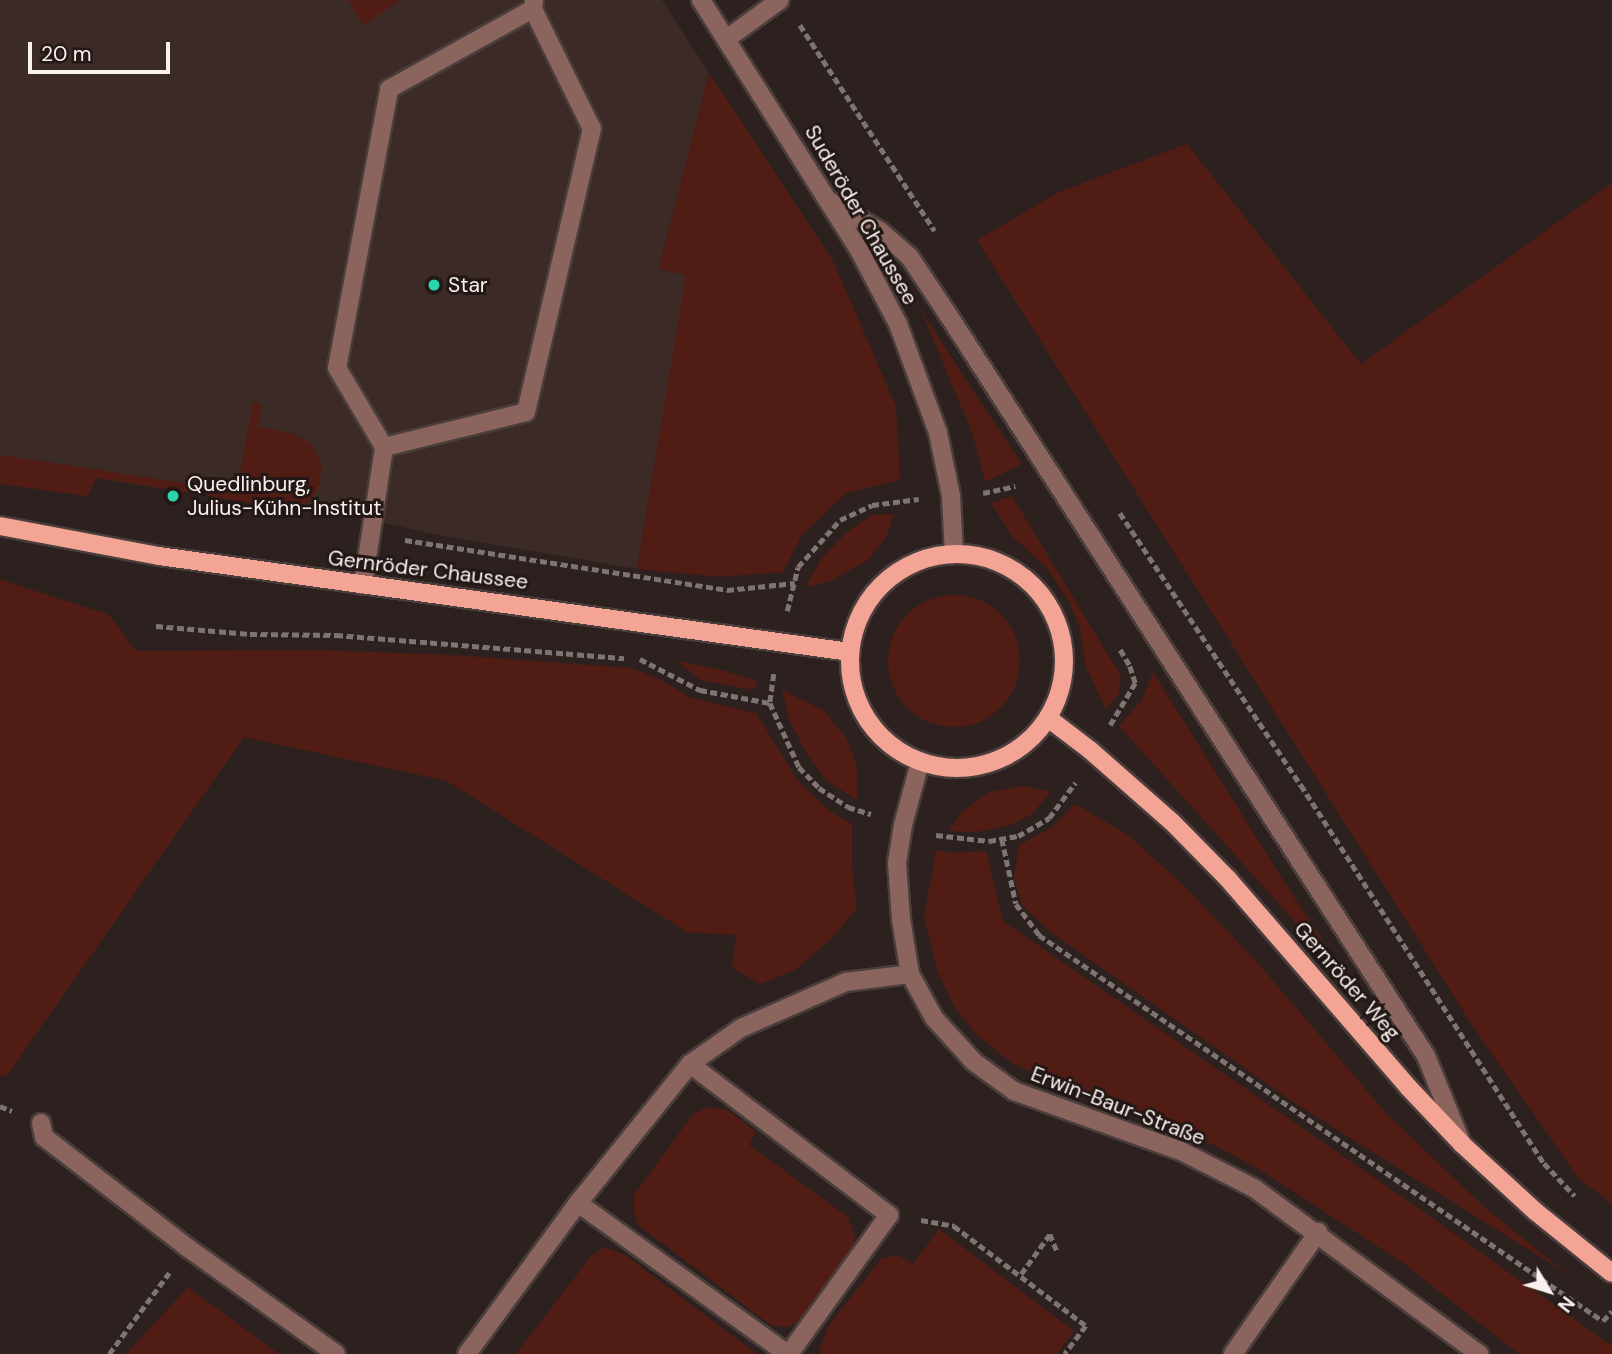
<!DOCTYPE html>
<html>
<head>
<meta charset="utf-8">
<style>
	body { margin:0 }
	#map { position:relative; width:1612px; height:1354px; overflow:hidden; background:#2d211f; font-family:"DM Sans",sans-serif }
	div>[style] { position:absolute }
	.built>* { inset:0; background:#3c2a26 }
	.green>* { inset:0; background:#511c14 }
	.round { border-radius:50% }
	.path>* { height:4.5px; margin-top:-2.25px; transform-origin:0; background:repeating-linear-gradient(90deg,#7e7472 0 7px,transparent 0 10.5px) }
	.roads { filter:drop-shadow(2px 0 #4a3e3c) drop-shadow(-2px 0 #4a3e3c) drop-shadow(0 2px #4a3e3c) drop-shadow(0 -2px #4a3e3c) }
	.minor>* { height:18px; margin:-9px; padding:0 9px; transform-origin:9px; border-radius:9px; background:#8b655d }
	.major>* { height:18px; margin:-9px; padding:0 9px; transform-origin:9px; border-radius:9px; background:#f3a495 }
	.major>.ring { margin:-9px; padding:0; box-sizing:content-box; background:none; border:18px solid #f3a495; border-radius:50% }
	.dots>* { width:19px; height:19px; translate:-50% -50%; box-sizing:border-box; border:4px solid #231816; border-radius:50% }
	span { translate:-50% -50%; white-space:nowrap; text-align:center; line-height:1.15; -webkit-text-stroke:6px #231816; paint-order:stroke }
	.street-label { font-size:21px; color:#f9f1ef }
	.poi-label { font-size:21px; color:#f9f1ef }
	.left { translate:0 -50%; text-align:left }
	.north { position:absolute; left:1514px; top:1256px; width:70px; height:70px; -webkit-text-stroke:5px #231816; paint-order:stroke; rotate:128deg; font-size:19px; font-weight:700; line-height:28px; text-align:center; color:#f9f1ef }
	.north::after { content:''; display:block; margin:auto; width:24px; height:32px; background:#f9f1ef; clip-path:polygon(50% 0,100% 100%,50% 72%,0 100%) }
	.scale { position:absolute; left:28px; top:42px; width:142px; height:32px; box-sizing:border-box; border:4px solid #f9f1ef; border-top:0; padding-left:9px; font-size:21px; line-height:24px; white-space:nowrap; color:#f9f1ef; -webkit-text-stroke:5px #231816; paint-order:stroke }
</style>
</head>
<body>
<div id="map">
	<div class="built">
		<div style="clip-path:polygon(0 0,662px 0,709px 73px,659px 269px,687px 275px,637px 569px,438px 535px,305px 505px,291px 509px,0 463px)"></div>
	</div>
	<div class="green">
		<div style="clip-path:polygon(348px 0,399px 0,364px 26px)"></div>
		<div style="clip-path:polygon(709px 73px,832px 259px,896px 406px,900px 480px,846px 493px,802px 535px,783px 572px,719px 577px,637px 569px,686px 275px,659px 269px)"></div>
		<div style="clip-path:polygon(1187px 144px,1361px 364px,1612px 183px,1612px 1204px,1579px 1179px,1474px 1028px,977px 240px,1059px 192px)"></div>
		<div style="clip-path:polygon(921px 310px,962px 374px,1022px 464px,985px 482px,973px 435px)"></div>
		<div style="clip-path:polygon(253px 402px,262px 404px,258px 427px,295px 434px,311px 444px,322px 464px,319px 489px,305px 505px,291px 509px,97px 478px,87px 496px,0 484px,0 455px,237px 491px)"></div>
		<div style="clip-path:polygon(1012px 496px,1121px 676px,1119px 693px,1106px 709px,1086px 667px,1080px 629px,1069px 601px,1047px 568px,1012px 536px,991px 503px)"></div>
		<div style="clip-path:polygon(894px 514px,886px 537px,868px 560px,831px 581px,805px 587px,822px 558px,845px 534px,871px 515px)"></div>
		<div style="clip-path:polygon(0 579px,109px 615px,136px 651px,319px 650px,452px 655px,631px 668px,659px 679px,691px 698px,756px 713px,798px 781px,828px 810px,852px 824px,852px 870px,857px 909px,830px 940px,795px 970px,760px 984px,732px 968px,736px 935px,687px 932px,447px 781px,244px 737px,6px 1077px,0 1075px)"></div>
		<div class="round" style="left:888px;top:595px;width:132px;height:132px"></div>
		<div style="clip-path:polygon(677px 661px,718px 669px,758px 681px,753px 690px,700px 680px)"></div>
		<div style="clip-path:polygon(1153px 672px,1283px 880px,1352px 985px,1119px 726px,1142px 700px)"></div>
		<div style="clip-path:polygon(782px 690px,823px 710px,845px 736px,857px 766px,857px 800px,828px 782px,807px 754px,790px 722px)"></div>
		<div style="clip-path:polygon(1024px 786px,1051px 792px,1031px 815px,1011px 825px,977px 832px,948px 831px,962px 812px,989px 792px)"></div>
		<div style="clip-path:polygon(1075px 804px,1127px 834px,1184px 886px,1257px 962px,1386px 1113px,1483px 1206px,1566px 1273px,1299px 1106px,1049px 931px,1021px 904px,1014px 875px,1019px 845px,1051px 828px)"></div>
		<div style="clip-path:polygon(936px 850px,953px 853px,986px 851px,1003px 921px,1421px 1210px,1612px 1346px,1612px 1354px,1519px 1354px,1403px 1263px,1264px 1172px,1214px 1145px,1146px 1116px,1057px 1084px,1012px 1063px,975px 1033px,954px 1006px,937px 970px,924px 917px)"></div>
		<div style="clip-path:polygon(708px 1107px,728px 1110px,756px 1132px,749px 1145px,848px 1217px,855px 1236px,853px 1252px,803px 1320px,788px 1327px,772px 1326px,638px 1225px,634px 1212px,634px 1195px,693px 1114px)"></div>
		<div style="clip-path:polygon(939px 1229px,1074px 1331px,1057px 1354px,820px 1354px,819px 1351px,829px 1325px,881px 1259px,898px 1255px,913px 1264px)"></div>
		<div style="clip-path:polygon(604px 1247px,625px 1255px,757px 1354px,516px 1354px,591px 1256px)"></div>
		<div style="clip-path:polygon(188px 1287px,279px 1354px,126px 1354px)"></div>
	</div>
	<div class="path">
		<div style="left:800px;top:25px;width:246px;rotate:56.8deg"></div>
		<div style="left:983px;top:493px;width:33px;rotate:-12deg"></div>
		<div style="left:1120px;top:513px;width:327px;rotate:56.4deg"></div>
		<div style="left:1301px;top:785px;width:449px;rotate:57.3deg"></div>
		<div style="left:1544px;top:1163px;width:45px;rotate:46.8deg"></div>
		<div style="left:405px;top:540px;width:326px;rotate:8.8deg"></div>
		<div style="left:727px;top:590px;width:68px;rotate:-5.9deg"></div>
		<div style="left:787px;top:611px;width:45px;rotate:-76deg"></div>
		<div style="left:798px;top:567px;width:63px;rotate:-48.2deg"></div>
		<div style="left:840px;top:520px;width:35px;rotate:-25deg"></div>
		<div style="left:872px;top:505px;width:47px;rotate:-7.3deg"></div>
		<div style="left:156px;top:626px;width:94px;rotate:4.9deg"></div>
		<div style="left:250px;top:634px;width:86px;rotate:0.7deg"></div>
		<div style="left:336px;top:635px;width:289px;rotate:4.6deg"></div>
		<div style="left:640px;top:659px;width:68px;rotate:27.3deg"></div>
		<div style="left:700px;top:690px;width:71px;rotate:10.5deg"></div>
		<div style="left:774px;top:674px;width:29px;rotate:98deg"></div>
		<div style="left:770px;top:703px;width:70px;rotate:65.6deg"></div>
		<div style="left:799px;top:767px;width:29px;rotate:46deg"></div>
		<div style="left:819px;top:788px;width:35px;rotate:33deg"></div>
		<div style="left:848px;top:807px;width:24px;rotate:17deg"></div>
		<div style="left:1110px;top:725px;width:49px;rotate:-59.2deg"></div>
		<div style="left:1135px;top:683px;width:19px;rotate:-108deg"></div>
		<div style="left:1129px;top:665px;width:21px;rotate:-121deg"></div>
		<div style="left:936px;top:835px;width:53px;rotate:6.5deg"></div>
		<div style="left:989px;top:841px;width:29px;rotate:-10deg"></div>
		<div style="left:1018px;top:836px;width:36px;rotate:-30deg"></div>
		<div style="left:1049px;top:818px;width:44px;rotate:-53.4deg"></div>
		<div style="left:1002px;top:839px;width:66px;rotate:77.8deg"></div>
		<div style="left:1016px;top:904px;width:39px;rotate:53deg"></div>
		<div style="left:1039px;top:935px;width:683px;rotate:34.39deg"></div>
		<div style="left:1603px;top:1321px;width:13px;rotate:-48deg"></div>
		<div style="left:0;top:1106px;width:13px;rotate:23deg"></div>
		<div style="left:921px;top:1220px;width:34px;rotate:10deg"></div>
		<div style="left:954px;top:1226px;width:166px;rotate:37.1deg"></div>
		<div style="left:1086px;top:1326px;width:35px;rotate:127deg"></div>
		<div style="left:1021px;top:1274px;width:49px;rotate:-54.1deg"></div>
		<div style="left:1050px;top:1234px;width:18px;rotate:68deg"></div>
		<div style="left:109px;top:1354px;width:101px;rotate:-53.5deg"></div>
	</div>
	<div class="roads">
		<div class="minor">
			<div style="left:701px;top:0;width:296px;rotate:57.7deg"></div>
			<div style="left:859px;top:250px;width:84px;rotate:62.2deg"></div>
			<div style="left:898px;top:324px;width:116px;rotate:69.8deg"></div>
			<div style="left:938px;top:433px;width:64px;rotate:78.3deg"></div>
			<div style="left:951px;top:496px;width:57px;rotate:87deg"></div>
			<div style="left:728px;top:38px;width:64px;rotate:-36.2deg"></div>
			<div style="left:829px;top:201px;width:59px;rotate:30.5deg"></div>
			<div style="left:880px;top:231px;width:38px;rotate:41deg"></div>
			<div style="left:909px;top:256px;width:69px;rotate:56.3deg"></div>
			<div style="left:947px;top:313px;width:884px;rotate:57.19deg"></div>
			<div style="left:1426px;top:1056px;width:95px;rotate:67.8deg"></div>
			<div style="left:384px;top:447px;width:146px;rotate:-13.8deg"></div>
			<div style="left:526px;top:412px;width:291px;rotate:-76.9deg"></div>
			<div style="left:592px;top:129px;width:134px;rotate:-116.2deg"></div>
			<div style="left:363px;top:585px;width:140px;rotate:-81.3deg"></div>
			<div style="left:384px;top:447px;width:92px;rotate:-120.7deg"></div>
			<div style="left:337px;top:368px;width:284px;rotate:-79.4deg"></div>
			<div style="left:389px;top:89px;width:165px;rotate:-29.1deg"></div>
			<div style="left:533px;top:9px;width:9px;rotate:-84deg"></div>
			<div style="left:920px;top:762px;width:65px;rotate:105.1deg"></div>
			<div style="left:903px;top:825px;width:38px;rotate:99deg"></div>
			<div style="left:897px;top:863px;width:56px;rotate:85.9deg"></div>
			<div style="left:901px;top:919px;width:56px;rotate:80.7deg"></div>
			<div style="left:910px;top:974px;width:50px;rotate:61.4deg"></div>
			<div style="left:934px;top:1018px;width:59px;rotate:47.7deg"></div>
			<div style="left:974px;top:1062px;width:49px;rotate:35.9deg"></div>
			<div style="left:1014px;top:1091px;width:177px;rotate:19.8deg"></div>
			<div style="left:1181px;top:1151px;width:82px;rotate:26.9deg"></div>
			<div style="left:1254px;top:1188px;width:280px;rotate:36.4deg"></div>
			<div style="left:690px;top:1064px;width:250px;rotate:37.2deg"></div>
			<div style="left:889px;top:1215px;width:171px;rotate:125.7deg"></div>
			<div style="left:41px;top:1123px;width:14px;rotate:78deg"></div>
			<div style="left:44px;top:1137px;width:182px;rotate:37.6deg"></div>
			<div style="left:188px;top:1248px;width:182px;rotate:35.6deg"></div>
			<div style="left:578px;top:1203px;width:258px;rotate:35.8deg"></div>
			<div style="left:467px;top:1354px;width:187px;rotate:-53.7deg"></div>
			<div style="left:578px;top:1203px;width:179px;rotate:-51.1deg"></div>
			<div style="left:690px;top:1064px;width:62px;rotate:-35.2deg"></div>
			<div style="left:741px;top:1028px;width:115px;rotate:-23.7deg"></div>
			<div style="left:846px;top:982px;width:64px;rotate:-7.1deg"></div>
			<div style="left:1233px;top:1354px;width:149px;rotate:-55.1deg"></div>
		</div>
		<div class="major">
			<div style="left:0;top:526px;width:162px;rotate:10.7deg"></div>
			<div style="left:159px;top:556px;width:698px;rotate:7.91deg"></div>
			<div class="ring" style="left:850px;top:554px;width:196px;height:196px"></div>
			<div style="left:1048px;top:718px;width:53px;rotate:37.3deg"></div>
			<div style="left:1090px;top:750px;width:109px;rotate:41.3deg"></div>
			<div style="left:1172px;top:822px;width:80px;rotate:45.5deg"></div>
			<div style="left:1228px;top:879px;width:275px;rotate:49.1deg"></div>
			<div style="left:1408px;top:1087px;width:79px;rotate:46.5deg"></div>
			<div style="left:1462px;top:1144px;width:100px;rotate:42.6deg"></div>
			<div style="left:1536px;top:1212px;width:97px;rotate:38.8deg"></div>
		</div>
	</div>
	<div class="dots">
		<div style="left:434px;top:285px;background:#29d5ad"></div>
		<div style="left:173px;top:496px;background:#29d5ad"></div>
	</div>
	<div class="street-label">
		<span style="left:861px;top:215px;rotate:60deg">Suderöder Chaussee</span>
		<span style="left:428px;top:570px;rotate:7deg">Gernröder Chaussee</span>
		<span style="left:1347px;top:981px;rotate:49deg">Gernröder Weg</span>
		<span style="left:1118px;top:1106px;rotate:21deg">Erwin-Baur-Straße</span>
	</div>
	<div class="poi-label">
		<span class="left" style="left:448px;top:285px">Star</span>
		<span class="left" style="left:187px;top:496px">Quedlinburg,<br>Julius-Kühn-Institut</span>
	</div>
	<div class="north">N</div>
	<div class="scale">20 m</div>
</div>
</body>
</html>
